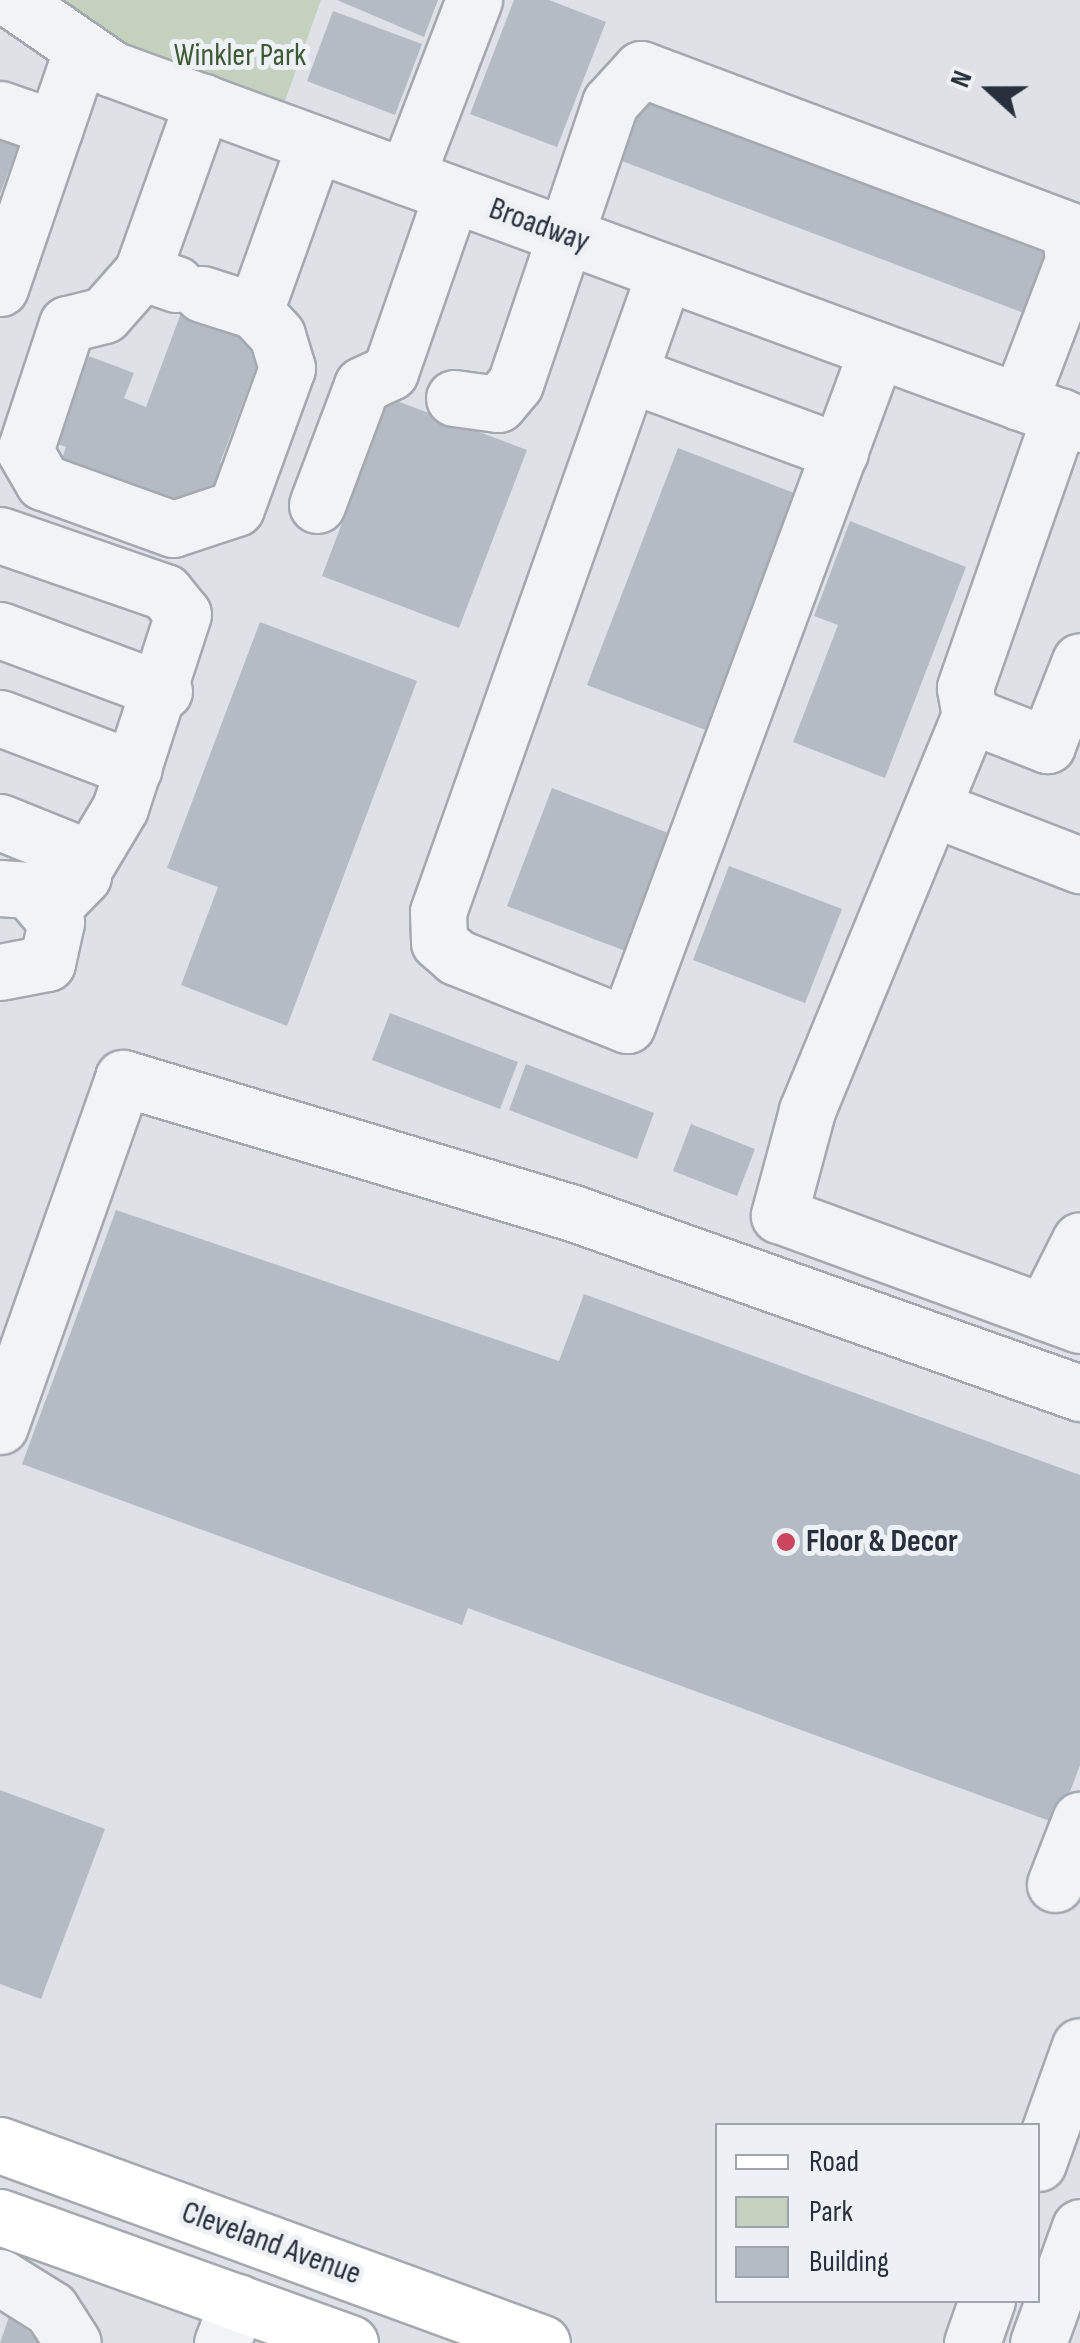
<!DOCTYPE html>
<html>
<head>
<meta charset="utf-8">
<style>
	body { margin:0 }
	#map { position:relative; width:1080px; height:2343px; overflow:hidden; background:#dee2e7; font-family:"Sofia Sans Condensed",sans-serif }
	div>[style] { position:absolute }
	.green>* { inset:0; background:#c4d1bf }
	.building>* { inset:0; background:#b5bbc4 }
	.roads { filter:drop-shadow(2px 0 #a4a9b1) drop-shadow(-2px 0 #a4a9b1) drop-shadow(0 2px #a4a9b1) drop-shadow(0 -2px #a4a9b1) }
	.minor>* { height:55px; margin:-27.5px; padding:0 27.5px; transform-origin:27.5px; border-radius:27.5px; background:#f1f3f6 }
	.major>* { height:55px; margin:-27.5px; padding:0 27.5px; transform-origin:27.5px; border-radius:27.5px; background:#fff }
	.dots>* { width:28px; height:28px; translate:-50% -50%; box-sizing:border-box; border:5px solid #edf1f5; border-radius:50% }
	span { translate:-50% -50%; white-space:nowrap; text-align:center; line-height:1.15; -webkit-text-stroke:10px #edf1f5; paint-order:stroke }
	.park-label { font-size:32px; color:#3d5935 }
	.street-label { font-size:32px; color:#28303e }
	.poi-label { font-size:32px; color:#28303e; font-weight:700 }
	.left { translate:0 -50%; text-align:left }
	.legend { position:absolute; left:715px; top:2123px; width:325px; height:180px; box-sizing:border-box; background:#edf1f5; border:2px solid #9ea4ac; margin:0; padding:12px 18px; list-style:none; font-size:30px; color:#28303e }
	.legend li { display:flex; align-items:center; gap:20px; height:50px }
	.legend b { width:50px; border:2px solid #9ea4ac }
	.north { position:absolute; left:940px; top:40px; width:100px; height:100px; -webkit-text-stroke:8px #edf1f5; paint-order:stroke; rotate:291deg; font-size:28px; font-weight:700; line-height:40px; text-align:center; color:#28303e }
	.north::after { content:''; display:block; margin:auto; width:35px; height:45px; background:#28303e; clip-path:polygon(50% 0,100% 100%,50% 72%,0 100%) }
</style>
</head>
<body>
<div id="map">
	<div class="green">
		<div style="clip-path:polygon(12px 0,321px 0,275px 129px)"></div>
	</div>
	<div class="building">
		<div style="clip-path:polygon(337px 0,438px 0,424px 37px)"></div>
		<div style="clip-path:polygon(514px 0,549px 0,606px 22px,557px 147px,470px 114px)"></div>
		<div style="clip-path:polygon(333px 11px,422px 44px,395px 115px,307px 81px)"></div>
		<div style="clip-path:polygon(633px 85px,1066px 248px,1040px 319px,606px 155px)"></div>
		<div style="clip-path:polygon(0 137px,19px 144px,0 194px)"></div>
		<div style="clip-path:polygon(184px 305px,268px 336px,220px 463px,234px 468px,187px 518px,58px 470px,66px 447px,38px 437px,70px 349px,134px 373px,124px 398px,146px 407px)"></div>
		<div style="clip-path:polygon(389px 398px,527px 450px,459px 628px,322px 576px)"></div>
		<div style="clip-path:polygon(678px 448px,807px 498px,716px 734px,587px 685px)"></div>
		<div style="clip-path:polygon(850px 521px,966px 567px,885px 778px,793px 742px,838px 625px,814px 616px)"></div>
		<div style="clip-path:polygon(260px 622px,417px 681px,287px 1026px,181px 985px,218px 887px,167px 868px)"></div>
		<div style="clip-path:polygon(552px 788px,681px 838px,636px 955px,507px 906px)"></div>
		<div style="clip-path:polygon(729px 866px,842px 909px,805px 1003px,693px 960px)"></div>
		<div style="clip-path:polygon(390px 1013px,518px 1062px,500px 1109px,372px 1060px)"></div>
		<div style="clip-path:polygon(526px 1064px,654px 1113px,637px 1159px,509px 1110px)"></div>
		<div style="clip-path:polygon(691px 1124px,755px 1149px,737px 1196px,673px 1171px)"></div>
		<div style="clip-path:polygon(116px 1210px,559px 1361px,584px 1294px,1080px 1475px,1080px 1765px,1058px 1824px,468px 1608px,462px 1625px,22px 1464px)"></div>
		<div style="clip-path:polygon(0 1790px,105px 1829px,41px 1999px,0 1984px)"></div>
		<div style="clip-path:polygon(10px 2314px,41px 2343px,0 2343px)"></div>
	</div>
	<div class="roads">
		<div class="minor">
			<div style="left:12px;top:0;width:121px;rotate:34.6deg"></div>
			<div style="left:112px;top:69px;width:1031px;rotate:20.14deg"></div>
			<div style="left:0;top:109px;width:58px;rotate:19.1deg"></div>
			<div style="left:406px;top:177px;width:190px;rotate:-69deg"></div>
			<div style="left:142px;top:272px;width:57px;rotate:131.5deg"></div>
			<div style="left:104px;top:315px;width:38px;rotate:166deg"></div>
			<div style="left:67px;top:324px;width:134px;rotate:108.3deg"></div>
			<div style="left:25px;top:451px;width:36px;rotate:60deg"></div>
			<div style="left:43px;top:482px;width:138px;rotate:19.9deg"></div>
			<div style="left:173px;top:529px;width:66px;rotate:-18.4deg"></div>
			<div style="left:236px;top:508px;width:149px;rotate:-70deg"></div>
			<div style="left:287px;top:368px;width:34px;rotate:-107deg"></div>
			<div style="left:277px;top:335px;width:33px;rotate:-133deg"></div>
			<div style="left:665px;top:272px;width:679px;rotate:109.53deg"></div>
			<div style="left:438px;top:912px;width:30px;rotate:88deg"></div>
			<div style="left:439px;top:942px;width:23px;rotate:41deg"></div>
			<div style="left:456px;top:957px;width:184px;rotate:21.7deg"></div>
			<div style="left:627px;top:1025px;width:720px;rotate:-69.68deg"></div>
			<div style="left:176px;top:284px;width:36px;rotate:-161deg"></div>
			<div style="left:142px;top:272px;width:181px;rotate:-70.3deg"></div>
			<div style="left:0;top:288px;width:250px;rotate:-71.1deg"></div>
			<div style="left:202px;top:294px;width:56px;rotate:17.8deg"></div>
			<div style="left:255px;top:311px;width:178px;rotate:-70.3deg"></div>
			<div style="left:632px;top:375px;width:222px;rotate:20.3deg"></div>
			<div style="left:454px;top:398px;width:44px;rotate:7.8deg"></div>
			<div style="left:498px;top:404px;width:26px;rotate:-50deg"></div>
			<div style="left:515px;top:384px;width:297px;rotate:-71.3deg"></div>
			<div style="left:610px;top:103px;width:46px;rotate:-47.6deg"></div>
			<div style="left:641px;top:69px;width:457px;rotate:20.6deg"></div>
			<div style="left:1069px;top:230px;width:30px;rotate:82deg"></div>
			<div style="left:1073px;top:260px;width:152px;rotate:110.8deg"></div>
			<div style="left:1060px;top:416px;width:288px;rotate:109.3deg"></div>
			<div style="left:965px;top:688px;width:27px;rotate:80deg"></div>
			<div style="left:970px;top:715px;width:428px;rotate:112.4deg"></div>
			<div style="left:807px;top:1111px;width:108px;rotate:105.1deg"></div>
			<div style="left:779px;top:1215px;width:320px;rotate:20.1deg"></div>
			<div style="left:317px;top:505px;width:128px;rotate:-69.4deg"></div>
			<div style="left:362px;top:385px;width:31px;rotate:-25deg"></div>
			<div style="left:390px;top:372px;width:188px;rotate:-70.8deg"></div>
			<div style="left:0;top:535px;width:175px;rotate:19.1deg"></div>
			<div style="left:165px;top:592px;width:28px;rotate:51deg"></div>
			<div style="left:183px;top:614px;width:204px;rotate:108deg"></div>
			<div style="left:120px;top:808px;width:66px;rotate:120.8deg"></div>
			<div style="left:0;top:630px;width:175px;rotate:20.4deg"></div>
			<div style="left:970px;top:715px;width:83px;rotate:21.3deg"></div>
			<div style="left:1047px;top:745px;width:90px;rotate:-68.6deg"></div>
			<div style="left:0;top:718px;width:143px;rotate:20.8deg"></div>
			<div style="left:932px;top:808px;width:159px;rotate:21.1deg"></div>
			<div style="left:0;top:822px;width:91px;rotate:22deg"></div>
			<div style="left:84px;top:856px;width:20px;rotate:93deg"></div>
			<div style="left:83px;top:876px;width:50px;rotate:134.2deg"></div>
			<div style="left:0;top:888px;width:29px;rotate:4deg"></div>
			<div style="left:29px;top:890px;width:42px;rotate:49.8deg"></div>
			<div style="left:56px;top:922px;width:42px;rotate:102.4deg"></div>
			<div style="left:47px;top:963px;width:48px;rotate:169.2deg"></div>
			<div style="left:1044px;top:1312px;width:80px;rotate:-63.4deg"></div>
			<div style="left:0;top:1426px;width:369px;rotate:-70.5deg"></div>
			<div style="left:123px;top:1078px;width:470px;rotate:16.7deg"></div>
			<div style="left:573px;top:1213px;width:538px;rotate:19.55deg"></div>
			<div style="left:1055px;top:1884px;width:69px;rotate:-68.7deg"></div>
			<div style="left:1038px;top:2163px;width:124px;rotate:-70.3deg"></div>
			<div style="left:0;top:2277px;width:60px;rotate:32.1deg"></div>
			<div style="left:51px;top:2309px;width:40px;rotate:57.1deg"></div>
			<div style="left:222px;top:2343px;width:44px;rotate:-68.7deg"></div>
			<div style="left:972px;top:2343px;width:46px;rotate:-70.8deg"></div>
			<div style="left:1038px;top:2343px;width:123px;rotate:-70.1deg"></div>
		</div>
		<div class="major">
			<div style="left:0;top:2145px;width:577px;rotate:20.07deg"></div>
			<div style="left:0;top:2217px;width:372px;rotate:19.8deg"></div>
		</div>
	</div>
	<div class="dots">
		<div style="left:786px;top:1542px;background:#ca455e"></div>
	</div>
	<div class="park-label">
		<span style="left:240px;top:56px">Winkler Park</span>
	</div>
	<div class="street-label">
		<span style="left:539px;top:226px;rotate:20deg">Broadway</span>
		<span style="left:271px;top:2244px;rotate:20deg">Cleveland Avenue</span>
	</div>
	<div class="poi-label">
		<span class="left" style="left:806px;top:1542px">Floor &amp; Decor</span>
	</div>
	<ul class="legend">
	<li><b style="height:12px;background:#fff"></b>Road</li>
	<li><b style="height:28px;background:#c4d1bf"></b>Park</li>
	<li><b style="height:28px;background:#b5bbc4"></b>Building</li>
	</ul>
	<div class="north">N</div>
</div>
</body>
</html>
